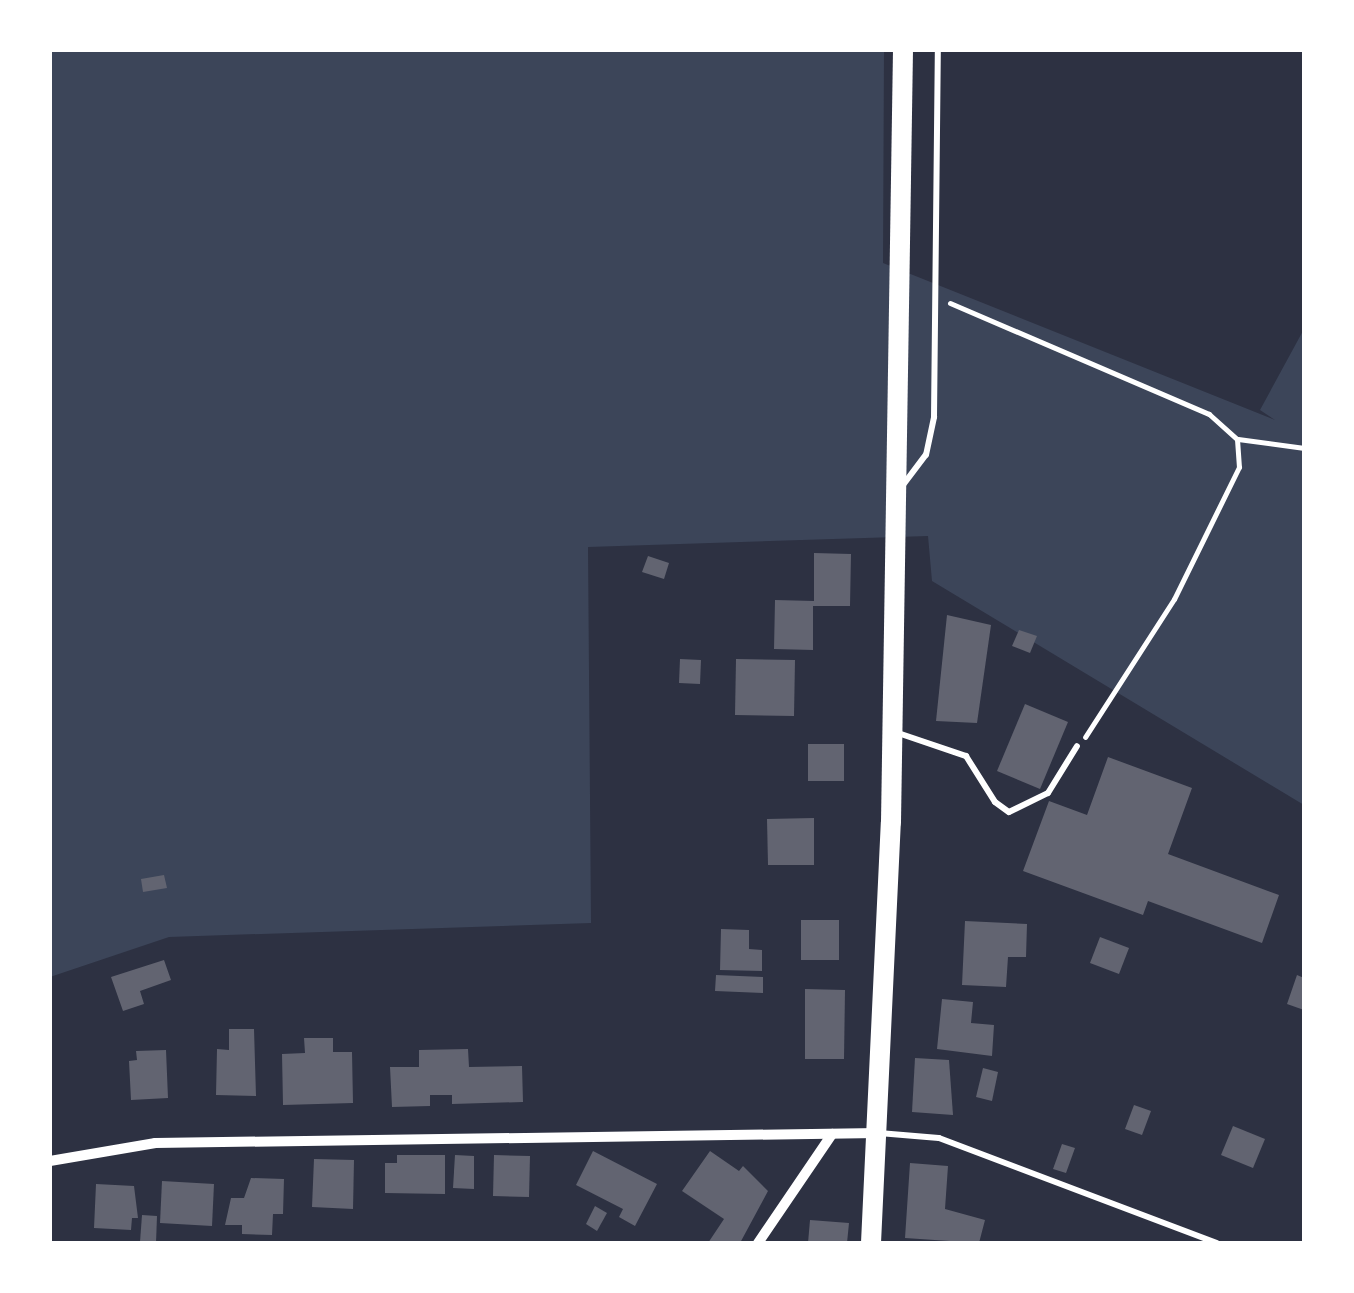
<!DOCTYPE html>
<html>
<head>
<meta charset="utf-8">
<style>
	body { margin:0 }
	#map { position:relative; width:1354px; height:1293px; overflow:hidden; background:#2d3142; font-family:Inter,sans-serif }
	div>[style] { position:absolute }
	.green>* { inset:0; background:#3c4559 }
	.building>* { inset:0; background:#626471 }
	.path>* { height:5px; margin:-2.5px; padding:0 2.5px; transform-origin:2.5px; border-radius:2.5px; background:#fff }
	.service>* { height:6px; margin:-3px; padding:0 3px; transform-origin:3px; border-radius:3px; background:#fff }
	.minor>* { height:10px; margin:-5px; padding:0 5px; transform-origin:5px; border-radius:5px; background:#fff }
	.primary>* { height:20px; margin:-10px; padding:0 10px; transform-origin:10px; border-radius:10px; background:#fff }
	span { translate:-50% -50%; white-space:nowrap; text-align:center; line-height:1.15; -webkit-text-stroke:8px #fff; paint-order:stroke }
	.frame { position:absolute; inset:0; border:52px solid #fff; pointer-events:none }
</style>
</head>
<body>
<div id="map">
	<div class="green">
		<div style="clip-path:polygon(50px 50px,884px 50px,883px 263px,1275px 420px,1260px 410px,1304px 329px,1304px 805px,932px 581px,928px 536px,588px 547px,591px 923px,169px 937px,50px 977px)"></div>
	</div>
	<div class="building">
		<div style="clip-path:polygon(814px 553px,851px 554px,850px 606px,813px 606px,813px 650px,774px 649px,775px 600px,814px 601px)"></div>
		<div style="clip-path:polygon(648px 556px,669px 563px,664px 579px,642px 572px)"></div>
		<div style="clip-path:polygon(947px 615px,991px 625px,977px 723px,936px 721px)"></div>
		<div style="clip-path:polygon(1019px 630px,1037px 636px,1030px 653px,1012px 646px)"></div>
		<div style="clip-path:polygon(680px 659px,701px 660px,700px 684px,679px 683px)"></div>
		<div style="clip-path:polygon(736px 659px,795px 660px,794px 716px,735px 715px)"></div>
		<div style="clip-path:polygon(1025px 704px,1068px 722px,1040px 789px,997px 771px)"></div>
		<div style="clip-path:polygon(808px 744px,844px 744px,844px 781px,808px 781px)"></div>
		<div style="clip-path:polygon(1108px 757px,1192px 788px,1168px 854px,1279px 895px,1262px 943px,1148px 901px,1143px 915px,1023px 871px,1049px 801px,1087px 815px)"></div>
		<div style="clip-path:polygon(814px 818px,814px 865px,768px 865px,767px 819px)"></div>
		<div style="clip-path:polygon(164px 875px,167px 888px,143px 892px,141px 879px)"></div>
		<div style="clip-path:polygon(801px 920px,839px 920px,839px 960px,801px 960px)"></div>
		<div style="clip-path:polygon(965px 921px,1027px 924px,1026px 957px,1008px 957px,1006px 987px,962px 985px)"></div>
		<div style="clip-path:polygon(721px 929px,749px 930px,749px 949px,762px 950px,762px 971px,720px 970px)"></div>
		<div style="clip-path:polygon(1100px 937px,1129px 948px,1119px 974px,1090px 963px)"></div>
		<div style="clip-path:polygon(164px 960px,171px 980px,140px 991px,144px 1004px,123px 1011px,111px 977px)"></div>
		<div style="clip-path:polygon(716px 975px,763px 977px,763px 993px,715px 991px)"></div>
		<div style="clip-path:polygon(1297px 975px,1304px 978px,1304px 1010px,1287px 1004px)"></div>
		<div style="clip-path:polygon(805px 989px,845px 990px,844px 1059px,805px 1059px)"></div>
		<div style="clip-path:polygon(942px 999px,973px 1002px,971px 1023px,994px 1025px,992px 1056px,937px 1049px)"></div>
		<div style="clip-path:polygon(229px 1029px,254px 1029px,256px 1096px,216px 1095px,217px 1049px,229px 1050px)"></div>
		<div style="clip-path:polygon(304px 1038px,333px 1038px,333px 1052px,352px 1052px,353px 1103px,283px 1105px,282px 1054px,305px 1053px)"></div>
		<div style="clip-path:polygon(468px 1049px,469px 1067px,522px 1066px,523px 1102px,452px 1104px,452px 1095px,430px 1095px,430px 1106px,392px 1107px,390px 1067px,419px 1067px,419px 1050px)"></div>
		<div style="clip-path:polygon(166px 1050px,168px 1098px,131px 1100px,129px 1061px,137px 1060px,136px 1051px)"></div>
		<div style="clip-path:polygon(915px 1058px,949px 1060px,953px 1115px,912px 1112px)"></div>
		<div style="clip-path:polygon(983px 1068px,998px 1072px,992px 1101px,976px 1097px)"></div>
		<div style="clip-path:polygon(1134px 1105px,1151px 1111px,1142px 1135px,1125px 1129px)"></div>
		<div style="clip-path:polygon(1233px 1126px,1265px 1139px,1253px 1168px,1221px 1155px)"></div>
		<div style="clip-path:polygon(1062px 1144px,1075px 1148px,1066px 1173px,1053px 1169px)"></div>
		<div style="clip-path:polygon(593px 1151px,657px 1184px,635px 1226px,619px 1217px,623px 1209px,576px 1185px)"></div>
		<div style="clip-path:polygon(710px 1151px,739px 1171px,743px 1166px,768px 1191px,740px 1243px,708px 1243px,724px 1219px,682px 1191px)"></div>
		<div style="clip-path:polygon(397px 1155px,445px 1155px,445px 1194px,385px 1193px,385px 1163px,397px 1163px)"></div>
		<div style="clip-path:polygon(455px 1155px,474px 1156px,474px 1189px,453px 1188px)"></div>
		<div style="clip-path:polygon(494px 1155px,530px 1156px,529px 1197px,493px 1196px)"></div>
		<div style="clip-path:polygon(314px 1159px,354px 1160px,353px 1209px,312px 1207px)"></div>
		<div style="clip-path:polygon(910px 1163px,948px 1166px,945px 1209px,985px 1220px,979px 1243px,905px 1238px)"></div>
		<div style="clip-path:polygon(251px 1178px,284px 1179px,283px 1214px,273px 1214px,272px 1235px,242px 1234px,242px 1225px,225px 1225px,231px 1198px,244px 1198px)"></div>
		<div style="clip-path:polygon(162px 1181px,214px 1184px,212px 1226px,160px 1223px)"></div>
		<div style="clip-path:polygon(96px 1184px,134px 1186px,138px 1218px,132px 1218px,131px 1230px,94px 1228px)"></div>
		<div style="clip-path:polygon(595px 1206px,607px 1213px,597px 1231px,586px 1224px)"></div>
		<div style="clip-path:polygon(142px 1215px,157px 1216px,156px 1243px,140px 1242px)"></div>
		<div style="clip-path:polygon(810px 1220px,849px 1223px,847px 1243px,808px 1243px)"></div>
	</div>
	<div class="path">
		<div style="left:950px;top:303px;width:282px;rotate:23.2deg"></div>
		<div style="left:1209px;top:414px;width:38px;rotate:42deg"></div>
		<div style="left:1237px;top:439px;width:28px;rotate:86deg"></div>
		<div style="left:1239px;top:467px;width:147px;rotate:116.2deg"></div>
		<div style="left:1174px;top:599px;width:164px;rotate:122.8deg"></div>
		<div style="left:1238px;top:439px;width:67px;rotate:7.8deg"></div>
	</div>
	<div class="service">
		<div style="left:903px;top:485px;width:38px;rotate:-53deg"></div>
		<div style="left:926px;top:455px;width:39px;rotate:-78deg"></div>
		<div style="left:934px;top:417px;width:367px;rotate:-89.4deg"></div>
		<div style="left:898px;top:733px;width:72px;rotate:18.7deg"></div>
		<div style="left:966px;top:756px;width:54px;rotate:57.8deg"></div>
		<div style="left:995px;top:802px;width:17px;rotate:36deg"></div>
		<div style="left:1009px;top:812px;width:43px;rotate:-26deg"></div>
		<div style="left:1048px;top:793px;width:55px;rotate:-58.3deg"></div>
		<div style="left:879px;top:1133px;width:60px;rotate:4.8deg"></div>
		<div style="left:939px;top:1138px;width:297px;rotate:20.7deg"></div>
	</div>
	<div class="minor">
		<div style="left:50px;top:1161px;width:107px;rotate:-9.7deg"></div>
		<div style="left:155px;top:1143px;width:723px;rotate:-0.79deg"></div>
		<div style="left:758px;top:1243px;width:132px;rotate:-55.8deg"></div>
	</div>
	<div class="primary">
		<div style="left:871px;top:1243px;width:421px;rotate:-87.3deg"></div>
		<div style="left:891px;top:822px;width:772px;rotate:-89.11deg"></div>
	</div>
	<div class="frame"></div>
</div>
</body>
</html>
